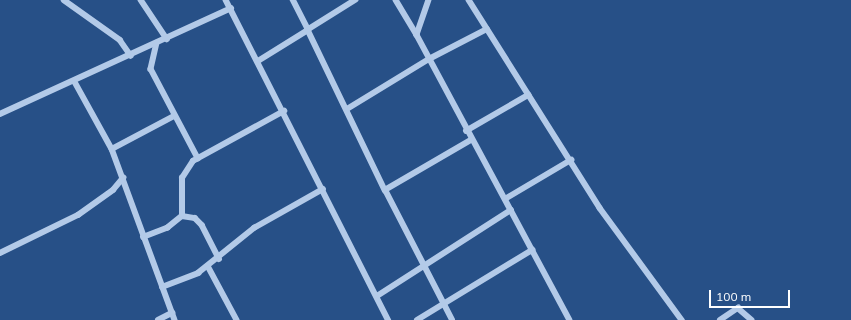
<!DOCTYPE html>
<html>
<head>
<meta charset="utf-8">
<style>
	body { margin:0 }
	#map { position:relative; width:851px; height:320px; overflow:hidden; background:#275087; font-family:Mulish,sans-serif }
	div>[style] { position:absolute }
	.minor>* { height:5.5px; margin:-2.75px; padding:0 2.75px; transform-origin:2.75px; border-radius:2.75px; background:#b3cae8 }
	span { translate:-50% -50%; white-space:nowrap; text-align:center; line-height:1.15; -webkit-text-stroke:3px #275087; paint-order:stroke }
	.scale { position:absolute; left:709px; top:290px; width:81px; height:18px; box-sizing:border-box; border:2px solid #fff; border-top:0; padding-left:5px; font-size:12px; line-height:14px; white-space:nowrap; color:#fff; -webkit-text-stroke:3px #275087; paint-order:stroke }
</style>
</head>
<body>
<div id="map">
	<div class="minor">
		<div style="left:64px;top:0;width:69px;rotate:35.5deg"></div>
		<div style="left:120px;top:40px;width:19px;rotate:55deg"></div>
		<div style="left:141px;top:0;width:47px;rotate:56.3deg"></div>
		<div style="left:226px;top:0;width:359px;rotate:63.1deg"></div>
		<div style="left:356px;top:0;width:57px;rotate:148deg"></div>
		<div style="left:308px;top:30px;width:178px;rotate:64.3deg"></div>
		<div style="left:396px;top:0;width:41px;rotate:59deg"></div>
		<div style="left:429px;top:0;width:37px;rotate:109deg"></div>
		<div style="left:417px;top:35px;width:323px;rotate:61.8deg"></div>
		<div style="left:469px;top:0;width:246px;rotate:57.8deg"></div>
		<div style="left:600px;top:208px;width:139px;rotate:53.8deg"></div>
		<div style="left:157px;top:43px;width:27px;rotate:103deg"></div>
		<div style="left:151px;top:69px;width:101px;rotate:62.2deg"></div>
		<div style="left:258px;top:61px;width:59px;rotate:-31.8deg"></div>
		<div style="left:308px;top:30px;width:34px;rotate:-117deg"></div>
		<div style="left:75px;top:82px;width:77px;rotate:61.1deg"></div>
		<div style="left:112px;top:149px;width:182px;rotate:69.8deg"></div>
		<div style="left:347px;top:109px;width:96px;rotate:-31.4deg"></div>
		<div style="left:429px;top:59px;width:65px;rotate:-27.3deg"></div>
		<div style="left:0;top:114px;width:254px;rotate:-24.6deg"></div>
		<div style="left:466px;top:131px;width:72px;rotate:-30.1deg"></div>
		<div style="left:112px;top:149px;width:70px;rotate:-28deg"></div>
		<div style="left:505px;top:199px;width:77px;rotate:-30.6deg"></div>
		<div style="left:182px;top:216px;width:13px;rotate:9deg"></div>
		<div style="left:195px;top:218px;width:10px;rotate:45deg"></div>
		<div style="left:202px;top:225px;width:38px;rotate:63deg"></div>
		<div style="left:143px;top:237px;width:26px;rotate:-21deg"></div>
		<div style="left:167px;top:228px;width:19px;rotate:-39deg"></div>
		<div style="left:182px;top:216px;width:38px;rotate:-90deg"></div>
		<div style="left:182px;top:178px;width:20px;rotate:-57deg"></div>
		<div style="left:193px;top:161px;width:104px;rotate:-28.8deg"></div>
		<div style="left:0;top:253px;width:87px;rotate:-26deg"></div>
		<div style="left:78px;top:215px;width:43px;rotate:-35.5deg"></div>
		<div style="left:113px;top:190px;width:16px;rotate:-50deg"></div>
		<div style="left:208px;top:266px;width:61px;rotate:61.8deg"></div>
		<div style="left:162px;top:287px;width:39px;rotate:-21deg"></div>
		<div style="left:198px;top:273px;width:72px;rotate:-38.8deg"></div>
		<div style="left:254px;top:228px;width:79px;rotate:-29.5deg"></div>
		<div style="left:377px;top:296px;width:159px;rotate:-32.7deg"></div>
		<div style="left:158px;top:320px;width:16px;rotate:-27deg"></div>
		<div style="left:417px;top:320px;width:135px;rotate:-31.3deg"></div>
		<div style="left:452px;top:320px;width:146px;rotate:-117.3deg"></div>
		<div style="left:385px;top:190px;width:99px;rotate:-30.2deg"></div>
		<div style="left:720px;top:320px;width:22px;rotate:-34deg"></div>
		<div style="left:738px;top:308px;width:18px;rotate:41deg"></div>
	</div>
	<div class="scale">100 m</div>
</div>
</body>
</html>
